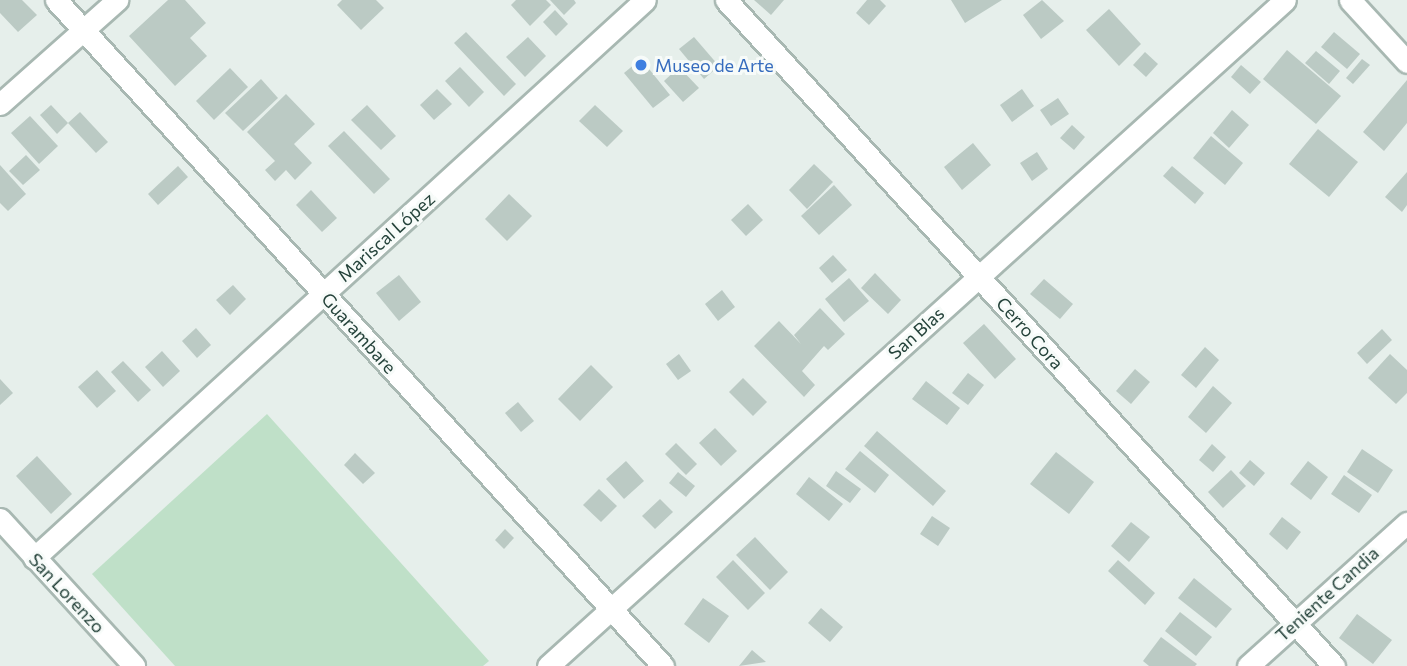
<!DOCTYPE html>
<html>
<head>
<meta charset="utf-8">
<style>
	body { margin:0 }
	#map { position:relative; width:1407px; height:666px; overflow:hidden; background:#e6efeb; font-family:Commissioner,sans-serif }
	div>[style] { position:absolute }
	.green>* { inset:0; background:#bfe0c8 }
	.building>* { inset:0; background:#bbcac4 }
	.roads { filter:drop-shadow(2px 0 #a8b8b2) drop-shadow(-2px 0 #a8b8b2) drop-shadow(0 2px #a8b8b2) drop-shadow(0 -2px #a8b8b2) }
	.minor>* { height:21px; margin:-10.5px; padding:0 10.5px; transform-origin:10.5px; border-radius:10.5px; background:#fff }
	.tertiary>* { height:21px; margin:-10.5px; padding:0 10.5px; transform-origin:10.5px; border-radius:10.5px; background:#fff }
	.dots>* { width:19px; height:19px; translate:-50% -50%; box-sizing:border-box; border:4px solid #f7fbf9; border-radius:50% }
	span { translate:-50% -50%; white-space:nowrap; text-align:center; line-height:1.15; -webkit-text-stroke:6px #f7fbf9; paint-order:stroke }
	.shop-label { font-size:18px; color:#366cbe }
	.left { translate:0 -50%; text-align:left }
	.street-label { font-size:18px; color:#24423a }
</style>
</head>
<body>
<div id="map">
	<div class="green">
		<div style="clip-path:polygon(267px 414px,489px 661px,483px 666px,175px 666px,92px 574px)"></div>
	</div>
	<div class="building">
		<div style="clip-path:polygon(0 0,22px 0,37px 15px,18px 32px,0 13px)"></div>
		<div style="clip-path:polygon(168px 0,185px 0,206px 23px,190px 38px,207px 56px,175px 86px,129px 36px)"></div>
		<div style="clip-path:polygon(342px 0,376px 0,384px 8px,361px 30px,337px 5px)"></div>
		<div style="clip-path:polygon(516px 0,546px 0,551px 5px,530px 26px,511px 5px)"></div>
		<div style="clip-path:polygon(550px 0,574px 0,576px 3px,564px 15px)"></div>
		<div style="clip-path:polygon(754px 0,784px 0,771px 15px)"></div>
		<div style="clip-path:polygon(867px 0,880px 0,886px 6px,869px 25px,856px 13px)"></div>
		<div style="clip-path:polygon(951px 0,1002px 0,965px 23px)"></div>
		<div style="clip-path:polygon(1042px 0,1064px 21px,1041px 39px,1023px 15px)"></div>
		<div style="clip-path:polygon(1109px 9px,1141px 44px,1119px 66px,1086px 30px)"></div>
		<div style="clip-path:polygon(555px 10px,568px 24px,556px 36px,543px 22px)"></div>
		<div style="clip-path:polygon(466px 32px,516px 84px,504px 96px,454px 43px)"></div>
		<div style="clip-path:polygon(1334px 32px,1360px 54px,1347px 69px,1321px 47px)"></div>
		<div style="clip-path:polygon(528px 37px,546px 56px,525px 77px,506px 57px)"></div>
		<div style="clip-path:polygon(694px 37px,719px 66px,704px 79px,679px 49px)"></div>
		<div style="clip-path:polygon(1287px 50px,1341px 96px,1316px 124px,1263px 79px)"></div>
		<div style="clip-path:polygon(1316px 51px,1340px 71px,1329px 84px,1305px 63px)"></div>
		<div style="clip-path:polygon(1145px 52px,1158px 64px,1146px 77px,1133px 65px)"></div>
		<div style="clip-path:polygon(641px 59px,670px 95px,653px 108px,624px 73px)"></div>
		<div style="clip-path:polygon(1362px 59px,1370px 65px,1353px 84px,1346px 78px)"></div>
		<div style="clip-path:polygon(1241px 65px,1261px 82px,1250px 94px,1231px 77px)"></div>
		<div style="clip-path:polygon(460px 67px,484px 92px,469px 107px,445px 81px)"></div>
		<div style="clip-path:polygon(679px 67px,699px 88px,683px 102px,664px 81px)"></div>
		<div style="clip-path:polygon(230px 68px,248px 87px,214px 120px,196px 101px)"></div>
		<div style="clip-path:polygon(261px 79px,278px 98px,243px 131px,225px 113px)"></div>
		<div style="clip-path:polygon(1407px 80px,1407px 123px,1384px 151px,1363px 132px)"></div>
		<div style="clip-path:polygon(437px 89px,452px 104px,434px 120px,420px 105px)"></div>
		<div style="clip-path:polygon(1022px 89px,1034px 106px,1012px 122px,1000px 105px)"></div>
		<div style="clip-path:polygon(286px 94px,315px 124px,294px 144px,312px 163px,295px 180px,286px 170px,275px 181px,265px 170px,275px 161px,247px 132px)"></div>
		<div style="clip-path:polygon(1058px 98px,1069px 114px,1051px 126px,1040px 110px)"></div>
		<div style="clip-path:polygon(51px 105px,68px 123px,57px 134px,40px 115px)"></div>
		<div style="clip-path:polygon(367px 105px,396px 136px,381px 150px,351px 120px)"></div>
		<div style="clip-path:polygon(595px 105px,623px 131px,607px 147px,579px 121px)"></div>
		<div style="clip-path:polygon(1232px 110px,1249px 125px,1229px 148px,1213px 133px)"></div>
		<div style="clip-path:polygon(80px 112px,108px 142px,96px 153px,68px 123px)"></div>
		<div style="clip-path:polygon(30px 116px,58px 146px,39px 164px,11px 133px)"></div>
		<div style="clip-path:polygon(1072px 125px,1085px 137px,1074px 150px,1060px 138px)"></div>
		<div style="clip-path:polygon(1318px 129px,1358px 162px,1329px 197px,1289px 164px)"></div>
		<div style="clip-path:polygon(344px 131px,390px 179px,374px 194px,328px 146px)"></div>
		<div style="clip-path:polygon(1211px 136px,1243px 163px,1225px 185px,1193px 158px)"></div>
		<div style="clip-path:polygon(973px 143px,991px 165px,962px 190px,944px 167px)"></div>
		<div style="clip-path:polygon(1037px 152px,1048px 169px,1032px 181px,1020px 163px)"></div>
		<div style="clip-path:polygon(26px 155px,40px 170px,23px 185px,9px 171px)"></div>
		<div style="clip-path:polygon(814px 164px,833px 182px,807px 209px,789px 190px)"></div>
		<div style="clip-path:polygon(0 165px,26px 194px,8px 211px,0 203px)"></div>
		<div style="clip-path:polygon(178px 166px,188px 177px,158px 205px,148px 194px)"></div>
		<div style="clip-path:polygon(1172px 166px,1204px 193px,1195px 204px,1163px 176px)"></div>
		<div style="clip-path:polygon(1407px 172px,1407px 205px,1402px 212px,1385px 197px)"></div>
		<div style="clip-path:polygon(834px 185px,852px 205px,819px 235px,801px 216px)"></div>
		<div style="clip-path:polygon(311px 190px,337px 218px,322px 232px,296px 205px)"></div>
		<div style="clip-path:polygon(509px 194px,532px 216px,507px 241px,485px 219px)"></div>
		<div style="clip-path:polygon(748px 204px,763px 220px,746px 236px,731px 220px)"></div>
		<div style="clip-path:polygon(833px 255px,847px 270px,832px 283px,819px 268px)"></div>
		<div style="clip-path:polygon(875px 273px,901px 300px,888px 314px,861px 288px)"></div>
		<div style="clip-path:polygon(399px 275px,421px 302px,399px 321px,376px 293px)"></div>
		<div style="clip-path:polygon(849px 278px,869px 301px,844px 322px,825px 299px)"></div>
		<div style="clip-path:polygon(1044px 279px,1073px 304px,1060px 319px,1030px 294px)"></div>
		<div style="clip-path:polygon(233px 285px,246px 299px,230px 315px,216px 300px)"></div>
		<div style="clip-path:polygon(722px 290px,735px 307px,718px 321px,705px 304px)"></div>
		<div style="clip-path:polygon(820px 308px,845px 334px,828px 350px,824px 346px,802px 371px,815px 385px,804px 397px,754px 346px,779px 321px,801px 344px,794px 335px)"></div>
		<div style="clip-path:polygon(984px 324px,1016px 359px,995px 379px,963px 343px)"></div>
		<div style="clip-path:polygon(196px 328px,211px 345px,197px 358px,182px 341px)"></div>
		<div style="clip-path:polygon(1382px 329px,1392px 340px,1367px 364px,1357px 353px)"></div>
		<div style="clip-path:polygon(1205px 347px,1219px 360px,1196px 388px,1181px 375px)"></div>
		<div style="clip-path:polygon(162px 351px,180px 371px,163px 387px,145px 367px)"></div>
		<div style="clip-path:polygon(679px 354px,691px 371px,678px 380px,666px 364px)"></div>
		<div style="clip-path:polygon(1390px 354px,1407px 370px,1407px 393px,1396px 404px,1368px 378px)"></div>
		<div style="clip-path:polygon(123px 361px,151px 390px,138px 402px,111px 372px)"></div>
		<div style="clip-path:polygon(591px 365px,613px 387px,580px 421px,558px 399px)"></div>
		<div style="clip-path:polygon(1135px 369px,1150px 382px,1131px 404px,1116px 391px)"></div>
		<div style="clip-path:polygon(97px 370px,116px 391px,97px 408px,78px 387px)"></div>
		<div style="clip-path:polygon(968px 373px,984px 385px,968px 405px,952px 393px)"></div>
		<div style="clip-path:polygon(743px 378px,767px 402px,753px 416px,729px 392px)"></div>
		<div style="clip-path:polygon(0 379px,13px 393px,0 405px)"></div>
		<div style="clip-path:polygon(926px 381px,960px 408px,947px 425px,912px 399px)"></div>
		<div style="clip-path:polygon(1213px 386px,1232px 403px,1206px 433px,1188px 417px)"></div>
		<div style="clip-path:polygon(518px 402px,534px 421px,521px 432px,505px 413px)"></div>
		<div style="clip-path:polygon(715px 428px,737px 451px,721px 466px,699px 443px)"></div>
		<div style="clip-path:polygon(877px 431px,946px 491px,933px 506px,864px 446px)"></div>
		<div style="clip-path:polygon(676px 443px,697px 464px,686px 475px,665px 454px)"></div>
		<div style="clip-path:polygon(1212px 444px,1226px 457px,1213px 472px,1199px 460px)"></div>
		<div style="clip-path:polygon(1362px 449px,1393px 470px,1378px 493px,1347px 472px)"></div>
		<div style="clip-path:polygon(860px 451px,889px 475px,875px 493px,845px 469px)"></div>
		<div style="clip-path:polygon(1056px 452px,1094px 482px,1069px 514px,1030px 484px)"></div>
		<div style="clip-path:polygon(355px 453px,375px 473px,363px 484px,344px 465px)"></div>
		<div style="clip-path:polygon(37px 456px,72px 494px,51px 514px,16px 476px)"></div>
		<div style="clip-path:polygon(1250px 460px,1265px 473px,1254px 486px,1239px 473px)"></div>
		<div style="clip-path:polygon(626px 461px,644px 481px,624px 499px,606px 479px)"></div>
		<div style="clip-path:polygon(1308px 461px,1328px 477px,1311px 500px,1290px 484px)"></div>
		<div style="clip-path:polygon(1231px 470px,1246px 486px,1223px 508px,1208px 492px)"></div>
		<div style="clip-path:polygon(836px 471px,861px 489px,850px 503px,826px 486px)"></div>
		<div style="clip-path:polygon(678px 472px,695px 486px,686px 497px,669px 483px)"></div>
		<div style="clip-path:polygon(1344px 475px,1372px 495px,1359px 513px,1331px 494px)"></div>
		<div style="clip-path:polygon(809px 477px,843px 504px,829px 521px,796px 494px)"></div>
		<div style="clip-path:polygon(599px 489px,617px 506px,601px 522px,583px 505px)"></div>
		<div style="clip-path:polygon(660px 499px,673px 512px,655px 529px,642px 516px)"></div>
		<div style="clip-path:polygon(932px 516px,950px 528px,938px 546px,920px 534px)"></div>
		<div style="clip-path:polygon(1282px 517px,1301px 532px,1287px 550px,1269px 534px)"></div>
		<div style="clip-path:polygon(1131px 522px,1150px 537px,1129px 562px,1111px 546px)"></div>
		<div style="clip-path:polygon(505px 529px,514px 538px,504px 549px,495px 540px)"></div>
		<div style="clip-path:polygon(755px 537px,788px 572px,770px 590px,736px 555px)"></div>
		<div style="clip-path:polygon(733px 560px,765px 593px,748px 610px,716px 577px)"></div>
		<div style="clip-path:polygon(1118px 560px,1155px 593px,1145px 605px,1108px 571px)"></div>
		<div style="clip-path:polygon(1194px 578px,1232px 609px,1216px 628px,1178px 598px)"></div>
		<div style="clip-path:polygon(703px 598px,729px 616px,709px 643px,684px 624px)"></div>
		<div style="clip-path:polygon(821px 608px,843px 627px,830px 642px,808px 623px)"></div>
		<div style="clip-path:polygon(1180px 612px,1212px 637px,1196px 656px,1165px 631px)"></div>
		<div style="clip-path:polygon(1357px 614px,1392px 640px,1373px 664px,1339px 638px)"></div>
		<div style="clip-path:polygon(1161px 637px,1197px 664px,1195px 666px,1149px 666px,1143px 661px)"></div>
		<div style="clip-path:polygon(752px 650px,766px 662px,739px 666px)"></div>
	</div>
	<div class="roads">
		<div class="minor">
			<div style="left:56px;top:0;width:901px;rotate:47.65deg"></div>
			<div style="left:726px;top:0;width:902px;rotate:47.61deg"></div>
			<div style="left:1350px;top:0;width:84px;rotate:47.4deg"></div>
			<div style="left:0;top:104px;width:157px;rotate:-41.6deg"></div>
			<div style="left:34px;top:558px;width:827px;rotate:-42.4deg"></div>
			<div style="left:548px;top:666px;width:993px;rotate:-42.1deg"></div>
			<div style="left:1248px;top:666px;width:214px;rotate:-42deg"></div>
		</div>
		<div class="tertiary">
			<div style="left:0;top:519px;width:199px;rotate:47.6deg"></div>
		</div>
	</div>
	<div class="dots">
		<div style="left:641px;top:65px;background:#3f7fe0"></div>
	</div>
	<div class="shop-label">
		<span class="left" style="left:655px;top:65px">Museo de Arte</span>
	</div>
	<div class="street-label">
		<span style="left:386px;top:237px;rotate:-42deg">Mariscal López</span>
		<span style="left:359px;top:333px;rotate:48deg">Guarambare</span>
		<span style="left:916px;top:333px;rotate:-42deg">San Blas</span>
		<span style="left:1030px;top:333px;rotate:48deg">Cerro Cora</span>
		<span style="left:67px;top:593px;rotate:47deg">San Lorenzo</span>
		<span style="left:1327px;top:594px;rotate:-42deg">Teniente Candia</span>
	</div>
</div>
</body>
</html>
